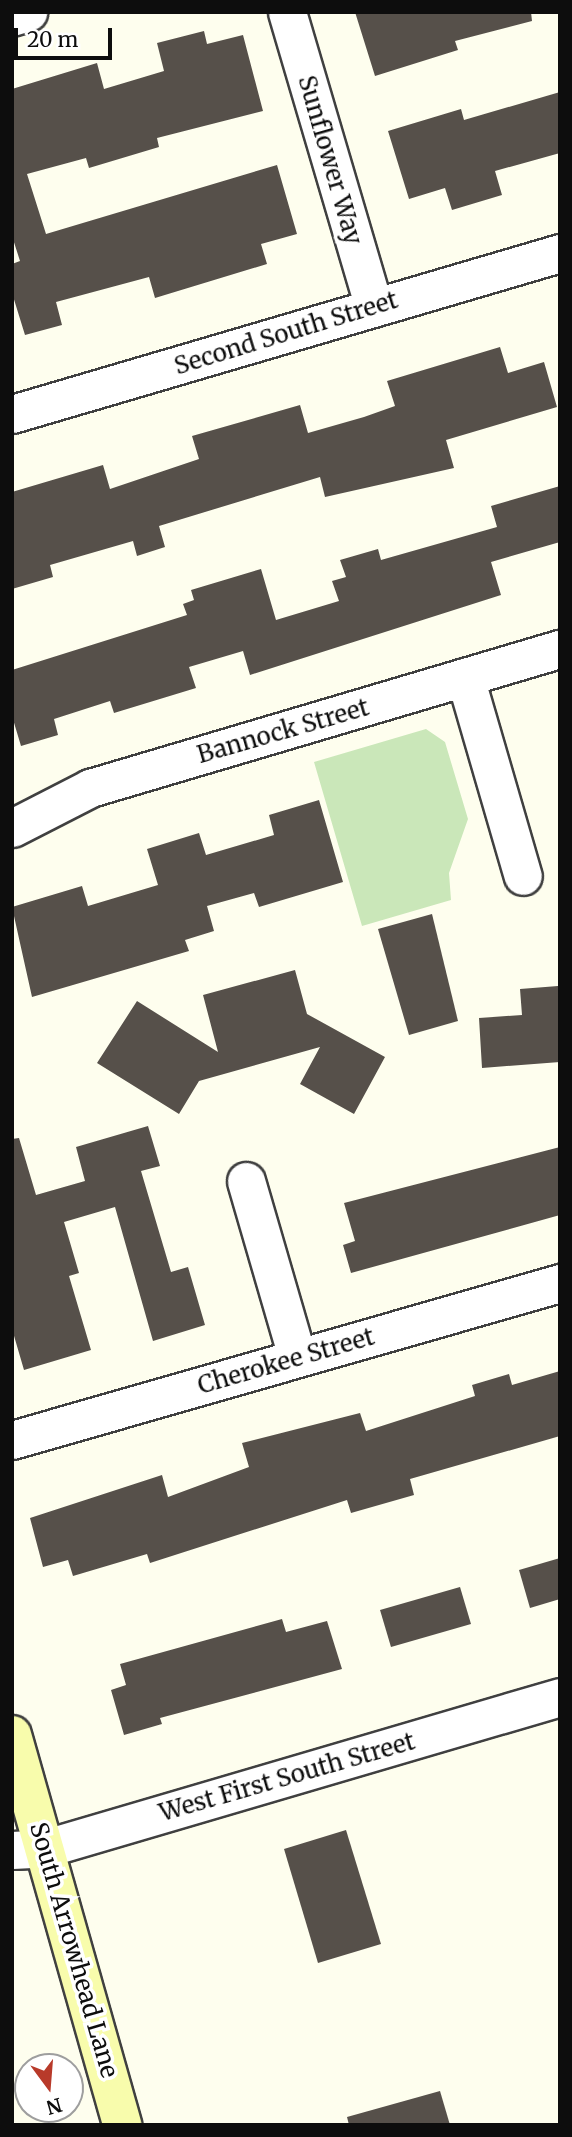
<!DOCTYPE html>
<html>
<head>
<meta charset="utf-8">
<style>
	body { margin:0 }
	#map { position:relative; width:572px; height:2137px; overflow:hidden; background:#fefeee; font-family:Merriweather,serif }
	div>[style] { position:absolute }
	.green>* { inset:0; background:#cae7b9 }
	.building>* { inset:0; background:#56504a }
	.roads { filter:drop-shadow(2px 0 #404040) drop-shadow(-2px 0 #404040) drop-shadow(0 2px #404040) drop-shadow(0 -2px #404040) }
	.street>* { height:37px; margin:-18.5px; padding:0 18.5px; transform-origin:18.5px; border-radius:18.5px; background:#fff }
	.secondary>* { height:38px; margin:-19px; padding:0 19px; transform-origin:19px; border-radius:19px; background:#f8fcac }
	span { translate:-50% -50%; white-space:nowrap; text-align:center; line-height:1.15; -webkit-text-stroke:7px #fff; paint-order:stroke }
	.street-label { font-size:24px; color:#0d0d0d }
	.frame { position:absolute; inset:0; border:14px solid #0d0d0d; pointer-events:none }
	.north { position:absolute; left:14px; top:2053px; width:70px; height:70px; box-sizing:border-box; background:#fff; border:2px solid #9e9e9e; border-radius:50%; rotate:164deg; font-size:19px; font-weight:700; line-height:28px; text-align:center; color:#0d0d0d }
	.north::after { content:''; display:block; margin:auto; width:24px; height:32px; background:#b83a2a; clip-path:polygon(50% 0,100% 100%,50% 72%,0 100%) }
	.scale { position:absolute; left:14px; top:28px; width:98px; height:32px; box-sizing:border-box; border:4px solid #0d0d0d; border-top:0; padding-left:9px; font-size:21px; line-height:24px; white-space:nowrap; color:#0d0d0d; -webkit-text-stroke:5px #fff; paint-order:stroke }
</style>
</head>
<body>
<div id="map">
	<div class="green">
		<div style="clip-path:polygon(426px 729px,445px 742px,468px 819px,449px 873px,451px 900px,362px 926px,314px 762px)"></div>
	</div>
	<div class="building">
		<div style="clip-path:polygon(355px 12px,531px 12px,532px 21px,455px 41px,458px 50px,375px 76px)"></div>
		<div style="clip-path:polygon(204px 31px,207px 44px,243px 35px,263px 111px,157px 138px,159px 147px,89px 168px,86px 158px,27px 174px,46px 234px,277px 165px,297px 234px,261px 244px,267px 264px,155px 298px,149px 277px,56px 302px,62px 325px,25px 335px,12px 293px,12px 264px,20px 261px,12px 236px,12px 89px,97px 63px,104px 89px,164px 71px,157px 43px)"></div>
		<div style="clip-path:polygon(560px 92px,560px 153px,495px 171px,502px 195px,452px 210px,445px 188px,409px 199px,388px 131px,461px 109px,464px 120px)"></div>
		<div style="clip-path:polygon(500px 347px,508px 373px,544px 362px,557px 407px,446px 440px,454px 468px,325px 497px,320px 477px,159px 526px,165px 547px,137px 556px,133px 541px,50px 565px,53px 577px,12px 589px,12px 492px,103px 465px,110px 489px,199px 459px,192px 436px,300px 405px,308px 433px,364px 417px,395px 406px,387px 381px)"></div>
		<div style="clip-path:polygon(560px 486px,560px 542px,491px 562px,501px 595px,250px 675px,243px 651px,189px 667px,196px 688px,114px 713px,110px 701px,54px 719px,58px 735px,21px 746px,12px 716px,12px 670px,187px 615px,183px 604px,194px 600px,191px 590px,261px 569px,276px 620px,339px 601px,332px 581px,346px 577px,340px 560px,378px 549px,381px 560px,497px 527px,491px 506px)"></div>
		<div style="clip-path:polygon(319px 800px,343px 882px,259px 907px,254px 893px,207px 906px,214px 931px,185px 940px,189px 951px,32px 997px,12px 907px,82px 886px,88px 906px,158px 885px,147px 849px,199px 833px,206px 855px,274px 835px,269px 815px)"></div>
		<div style="clip-path:polygon(432px 914px,458px 1021px,409px 1035px,378px 929px)"></div>
		<div style="clip-path:polygon(295px 970px,307px 1014px,385px 1057px,354px 1114px,300px 1084px,320px 1047px,199px 1081px,179px 1114px,97px 1063px,137px 1001px,218px 1052px,203px 995px)"></div>
		<div style="clip-path:polygon(558px 986px,560px 1062px,482px 1068px,479px 1018px,522px 1015px,520px 989px)"></div>
		<div style="clip-path:polygon(148px 1126px,160px 1166px,141px 1171px,171px 1272px,188px 1267px,205px 1325px,153px 1341px,115px 1207px,64px 1222px,79px 1273px,69px 1276px,91px 1350px,24px 1370px,12px 1329px,12px 1139px,19px 1138px,36px 1195px,85px 1181px,76px 1147px)"></div>
		<div style="clip-path:polygon(560px 1147px,560px 1215px,351px 1273px,343px 1245px,355px 1241px,344px 1203px)"></div>
		<div style="clip-path:polygon(560px 1371px,560px 1436px,410px 1479px,414px 1495px,351px 1513px,347px 1500px,150px 1563px,147px 1554px,73px 1576px,68px 1560px,43px 1567px,30px 1518px,162px 1475px,168px 1497px,249px 1467px,242px 1443px,360px 1413px,366px 1431px,475px 1396px,472px 1385px,509px 1374px,512px 1385px)"></div>
		<div style="clip-path:polygon(560px 1558px,560px 1599px,530px 1608px,519px 1570px)"></div>
		<div style="clip-path:polygon(460px 1587px,471px 1624px,391px 1647px,380px 1610px)"></div>
		<div style="clip-path:polygon(282px 1619px,286px 1632px,327px 1621px,342px 1669px,160px 1718px,162px 1724px,124px 1735px,111px 1690px,126px 1685px,120px 1664px)"></div>
		<div style="clip-path:polygon(346px 1830px,381px 1944px,318px 1963px,284px 1849px)"></div>
		<div style="clip-path:polygon(440px 2091px,450px 2125px,349px 2125px,347px 2117px)"></div>
	</div>
	<div class="roads">
		<div class="street">
			<div style="left:287px;top:12px;width:308px;rotate:73.6deg"></div>
			<div style="left:12px;top:17px;width:17px;rotate:-17deg"></div>
			<div style="left:12px;top:414px;width:571px;rotate:-16.37deg"></div>
			<div style="left:465px;top:677px;width:207px;rotate:73.8deg"></div>
			<div style="left:12px;top:828px;width:88px;rotate:-27.1deg"></div>
			<div style="left:90px;top:788px;width:490px;rotate:-16.5deg"></div>
			<div style="left:246px;top:1181px;width:183px;rotate:73.8deg"></div>
			<div style="left:12px;top:1440px;width:570px;rotate:-15.99deg"></div>
			<div style="left:12px;top:1850px;width:34px;rotate:-3deg"></div>
			<div style="left:46px;top:1848px;width:536px;rotate:-16.37deg"></div>
		</div>
		<div class="secondary">
			<div style="left:12px;top:1735px;width:405px;rotate:74.2deg"></div>
		</div>
	</div>
	<div class="street-label">
		<span style="left:330px;top:160px;rotate:74deg">Sunflower Way</span>
		<span style="left:286px;top:333px;rotate:-17deg">Second South Street</span>
		<span style="left:283px;top:731px;rotate:-16deg">Bannock Street</span>
		<span style="left:286px;top:1361px;rotate:-16deg">Cherokee Street</span>
		<span style="left:287px;top:1777px;rotate:-16deg">West First South Street</span>
		<span style="left:74px;top:1950px;rotate:74deg">South Arrowhead Lane</span>
	</div>
	<div class="frame"></div>
	<div class="north">N</div>
	<div class="scale">20 m</div>
</div>
</body>
</html>
